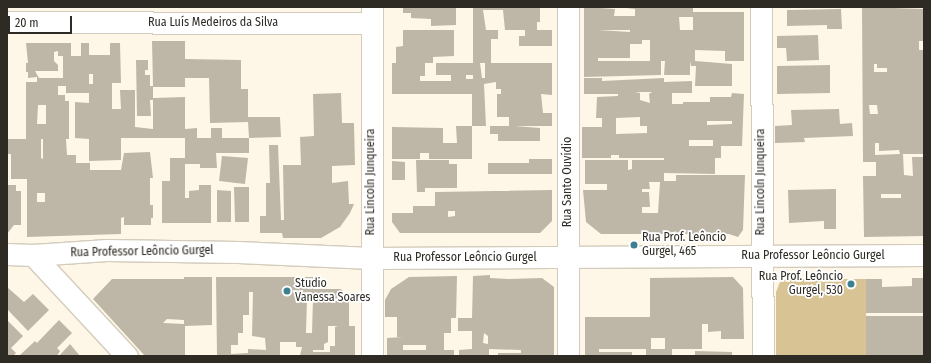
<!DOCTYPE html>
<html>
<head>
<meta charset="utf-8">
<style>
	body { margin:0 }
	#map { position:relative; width:931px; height:363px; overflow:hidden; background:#fef6e6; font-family:"Fira Sans Condensed",sans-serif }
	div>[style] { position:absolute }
	.green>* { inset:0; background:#d8c395 }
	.building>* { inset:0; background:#beb7a7 }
	.roads { filter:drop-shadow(1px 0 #d3ccbc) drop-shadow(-1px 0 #d3ccbc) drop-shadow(0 1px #d3ccbc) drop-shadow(0 -1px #d3ccbc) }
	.minor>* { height:21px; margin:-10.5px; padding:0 10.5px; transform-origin:10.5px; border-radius:10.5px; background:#fff }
	.dots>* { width:11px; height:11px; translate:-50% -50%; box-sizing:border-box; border:2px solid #fff; border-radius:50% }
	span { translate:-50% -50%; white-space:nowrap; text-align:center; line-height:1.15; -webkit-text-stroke:3.5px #fff; paint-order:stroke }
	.street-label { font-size:12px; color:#2e2b25 }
	.poi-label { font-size:12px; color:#2e2b25 }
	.left { translate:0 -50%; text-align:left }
	.right { translate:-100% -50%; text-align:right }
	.frame { position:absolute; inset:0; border:8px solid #2e2b25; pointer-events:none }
	.scale { position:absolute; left:8px; top:16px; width:64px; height:18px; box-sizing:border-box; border:2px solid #2e2b25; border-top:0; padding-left:5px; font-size:12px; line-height:14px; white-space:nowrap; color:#2e2b25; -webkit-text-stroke:3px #fff; paint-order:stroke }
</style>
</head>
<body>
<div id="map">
	<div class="green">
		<div style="clip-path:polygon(788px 279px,866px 279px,866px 356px,776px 356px,776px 292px,780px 282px)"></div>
	</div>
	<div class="building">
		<div style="clip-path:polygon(403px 7px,456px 7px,456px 25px,431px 26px,431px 19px,411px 18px,411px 13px,403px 13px)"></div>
		<div style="clip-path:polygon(evenodd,473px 7px,540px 7px,540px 22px,537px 22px,537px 30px,552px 30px,552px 46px,519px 46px,519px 36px,525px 36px,525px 30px,505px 30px,503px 10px,483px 10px,486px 30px,498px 30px,498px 39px,491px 39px,491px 63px,552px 63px,552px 95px,541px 94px,543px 113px,552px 113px,552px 126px,515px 126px,540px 128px,540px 141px,498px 141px,498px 134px,490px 134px,490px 126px,509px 126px,509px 117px,497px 117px,497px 94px,501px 94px,501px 89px,496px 89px,496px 82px,484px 84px,486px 126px,472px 126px,472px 94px,392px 94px,392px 63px,396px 63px,396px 47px,403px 46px,403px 30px,454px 30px,454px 56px,433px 57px,433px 63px,425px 63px,425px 76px,420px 76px,420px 81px,451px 81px,451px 75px,436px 75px,436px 63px,473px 63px,473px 7px,480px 63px,485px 63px,485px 78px,482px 78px,480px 63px,473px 7px,466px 75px,473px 75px,473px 79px,466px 79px,466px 75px)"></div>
		<div style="clip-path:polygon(evenodd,584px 7px,615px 9px,614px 16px,635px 16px,635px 9px,618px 7px,693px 7px,693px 12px,744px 12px,744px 61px,725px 61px,725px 51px,695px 50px,695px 61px,732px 64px,732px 86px,695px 86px,696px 66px,691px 66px,690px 61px,690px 75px,664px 75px,665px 61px,661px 61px,661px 75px,584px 77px,584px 7px,679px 17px,693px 17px,693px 30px,680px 30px,679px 17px,584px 7px,598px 30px,630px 30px,630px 32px,598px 30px,584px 7px,642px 40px,650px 40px,650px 61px,598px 61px,598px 58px,630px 58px,630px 44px,642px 44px,642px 40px)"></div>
		<div style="clip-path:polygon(evenodd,862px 7px,924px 9px,924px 41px,919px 41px,919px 50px,924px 50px,924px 154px,903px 154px,904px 175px,913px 176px,912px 157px,924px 157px,924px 236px,864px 237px,863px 176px,876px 176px,876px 162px,863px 162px,862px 7px,874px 64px,877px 64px,877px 68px,887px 68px,887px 72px,874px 72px,874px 64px,862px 7px,869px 105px,877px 105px,878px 114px,870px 114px,869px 105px,862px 7px,875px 143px,879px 143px,879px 151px,899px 150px,900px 154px,875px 155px,875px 143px,862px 7px,881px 194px,901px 194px,901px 198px,881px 198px,881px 194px)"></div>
		<div style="clip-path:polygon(841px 9px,842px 29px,827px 29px,827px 25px,787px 26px,787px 10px)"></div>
		<div style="clip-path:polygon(818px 35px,819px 60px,787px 61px,786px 48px,777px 48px,777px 36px)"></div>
		<div style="clip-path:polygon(evenodd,152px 41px,185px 41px,185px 59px,241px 60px,241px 89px,248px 89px,248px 117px,280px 117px,281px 137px,249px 138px,248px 122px,210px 123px,209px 78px,185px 78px,185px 87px,153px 87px,153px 98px,185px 97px,185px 129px,197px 128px,197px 138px,211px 138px,211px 128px,222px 128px,222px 138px,249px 138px,249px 153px,216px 153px,217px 168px,200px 168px,200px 164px,185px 164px,185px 198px,189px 198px,189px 191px,199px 190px,199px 185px,211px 185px,211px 223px,162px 223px,162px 181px,170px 181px,170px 158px,185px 158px,185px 138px,121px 138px,121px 160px,89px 161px,89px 139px,75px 138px,75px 102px,89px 103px,89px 93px,66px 93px,66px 86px,58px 86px,58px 95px,65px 95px,65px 101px,69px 101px,69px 139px,66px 139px,67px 155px,76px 155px,76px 163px,90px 163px,90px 170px,121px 170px,124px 153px,150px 152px,153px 178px,150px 178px,150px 205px,153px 205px,153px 218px,151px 218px,151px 225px,124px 225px,124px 217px,121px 218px,121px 234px,27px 237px,27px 179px,11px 179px,11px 154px,7px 154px,7px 139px,26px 139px,26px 82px,37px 82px,37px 77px,28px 78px,28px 72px,26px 72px,26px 63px,28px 63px,26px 43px,71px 43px,71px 56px,81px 56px,81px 43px,89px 43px,89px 55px,110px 55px,110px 43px,120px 43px,121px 83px,112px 83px,112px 109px,121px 109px,120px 90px,135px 90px,135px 127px,153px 129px,153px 100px,150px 100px,151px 116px,137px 116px,136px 60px,148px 60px,148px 70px,145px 70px,145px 75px,150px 75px,150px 86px,153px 86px,152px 41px,58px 51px,58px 56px,63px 56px,63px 78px,39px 78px,35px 71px,58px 71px,58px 65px,54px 61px,54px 52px,58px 51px,152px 41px,89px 74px,93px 74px,93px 84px,89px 84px,89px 74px,152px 41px,38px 105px,46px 105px,46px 124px,37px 124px,38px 105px,152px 41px,41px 139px,43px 139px,43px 159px,41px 158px,41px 139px,152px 41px,37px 193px,45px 193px,45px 202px,37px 202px,37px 193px)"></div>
		<div style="clip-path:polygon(830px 65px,830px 93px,777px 94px,777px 66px)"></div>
		<div style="clip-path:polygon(evenodd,584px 78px,602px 78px,602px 81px,664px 78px,664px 82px,692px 81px,692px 93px,672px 93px,672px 104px,683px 104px,683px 102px,710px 102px,710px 97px,731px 97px,732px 93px,744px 94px,742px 146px,721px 146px,721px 158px,715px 158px,715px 174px,664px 173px,664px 181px,676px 181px,676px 175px,745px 175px,743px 230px,738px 237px,729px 234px,601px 234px,586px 222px,583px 190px,607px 190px,607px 184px,585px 184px,585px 160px,628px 160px,628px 170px,632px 169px,632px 160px,664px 160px,664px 158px,619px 158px,619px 155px,611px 155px,611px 158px,582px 158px,582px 127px,602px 127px,602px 118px,596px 118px,597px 97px,618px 96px,618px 94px,584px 94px,584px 78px,635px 92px,652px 92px,649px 94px,650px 103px,640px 100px,640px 93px,635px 92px,584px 78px,640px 117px,640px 126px,647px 126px,647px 133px,616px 134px,616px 118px,640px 117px,584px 78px,707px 121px,732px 121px,732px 124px,707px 125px,707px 121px,584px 78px,689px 140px,713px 140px,713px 146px,689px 146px,689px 140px,584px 78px,649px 182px,660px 182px,658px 213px,642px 213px,642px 207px,650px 207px,649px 192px,642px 192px,642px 189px,650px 189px,649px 182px)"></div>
		<div style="clip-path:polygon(341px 93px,342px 123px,354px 123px,355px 165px,332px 166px,332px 183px,348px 181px,349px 204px,354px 204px,350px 213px,340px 227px,321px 238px,283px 238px,282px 233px,260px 233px,260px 216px,266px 216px,266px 183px,270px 183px,269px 145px,278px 145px,281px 220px,284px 220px,283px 165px,301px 165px,300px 137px,314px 136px,313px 94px)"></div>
		<div style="clip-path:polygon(839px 109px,840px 124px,852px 123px,853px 136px,804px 138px,805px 142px,775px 143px,775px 126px,792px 125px,791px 110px)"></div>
		<div style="clip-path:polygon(456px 126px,472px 126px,472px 159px,429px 159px,429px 153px,420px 153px,420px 159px,392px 159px,392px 127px,443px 128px,443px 143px,457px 143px)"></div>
		<div style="clip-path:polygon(222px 156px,248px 158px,245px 184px,219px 181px)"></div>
		<div style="clip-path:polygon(529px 159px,552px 159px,552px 174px,488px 174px,488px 163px,529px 163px)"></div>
		<div style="clip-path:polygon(416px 160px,449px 160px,449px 164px,457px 164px,457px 188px,425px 188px,425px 192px,417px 192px)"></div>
		<div style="clip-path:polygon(392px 161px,405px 162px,405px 180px,392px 180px)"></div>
		<div style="clip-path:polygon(7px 185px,16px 185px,16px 191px,21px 191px,21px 225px,14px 225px,7px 234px)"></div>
		<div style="clip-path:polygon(234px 187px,249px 187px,249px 222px,235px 222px)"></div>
		<div style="clip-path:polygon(836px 189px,836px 229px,824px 229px,824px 221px,789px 223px,788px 190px)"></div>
		<div style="clip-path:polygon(217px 190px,231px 191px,231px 222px,217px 222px)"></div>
		<div style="clip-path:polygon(evenodd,552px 190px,552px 221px,540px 233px,400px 233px,392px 222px,392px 213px,413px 213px,413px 206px,435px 206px,435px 192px,552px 190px,448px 211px,455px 211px,455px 216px,448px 217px,448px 211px)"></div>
		<div style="clip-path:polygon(evenodd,490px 275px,490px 278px,509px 279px,542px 278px,554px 287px,554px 356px,498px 356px,498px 353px,521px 353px,521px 350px,489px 349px,489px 356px,459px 356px,459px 350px,472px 349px,472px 331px,458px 331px,458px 318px,472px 318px,473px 276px,490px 275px,484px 333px,488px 336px,488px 344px,483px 343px,484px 333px)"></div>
		<div style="clip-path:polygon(evenodd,457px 276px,456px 318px,451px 318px,451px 333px,444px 333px,444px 350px,454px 350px,454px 356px,387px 356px,387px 338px,403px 337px,397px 337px,397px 317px,385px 317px,385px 300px,391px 289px,409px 277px,457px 276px,403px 345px,426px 345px,426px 350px,403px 350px,403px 345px)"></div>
		<div style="clip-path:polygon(evenodd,184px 277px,212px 277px,212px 325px,185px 326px,185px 356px,145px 356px,93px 299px,112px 279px,184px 279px,184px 277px,167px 319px,184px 320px,184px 324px,163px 323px,167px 319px)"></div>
		<div style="clip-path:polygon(evenodd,216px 277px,313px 277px,313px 289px,341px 289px,349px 299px,349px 326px,355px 326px,355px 356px,300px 356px,302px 347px,296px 347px,296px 342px,280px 342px,280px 356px,217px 356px,216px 277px,249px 292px,253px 292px,252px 336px,265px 338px,266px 350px,248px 349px,248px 353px,231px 354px,231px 345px,238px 345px,238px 333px,243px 333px,243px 315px,249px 315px,249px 292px,216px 277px,307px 297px,313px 298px,312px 333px,306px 333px,307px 297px,216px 277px,328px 326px,338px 326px,335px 327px,335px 346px,330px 346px,330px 352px,313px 352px,313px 350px,324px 350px,324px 344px,328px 342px,328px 326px)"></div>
		<div style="clip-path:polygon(evenodd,733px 277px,743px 288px,744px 339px,721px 339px,721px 331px,708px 332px,708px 324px,702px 324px,702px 349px,672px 349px,672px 356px,646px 356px,646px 349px,599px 349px,599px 352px,632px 352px,632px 356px,585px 356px,585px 317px,650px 317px,650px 278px,733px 277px,651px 338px,665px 338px,665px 349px,651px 349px,651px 338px)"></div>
		<div style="clip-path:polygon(912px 278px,924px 278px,924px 313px,866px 313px,866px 279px,882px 279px,882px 287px,912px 286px)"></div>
		<div style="clip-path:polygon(7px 287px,24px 302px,33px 294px,49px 310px,28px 331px,7px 309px)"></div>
		<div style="clip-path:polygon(866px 316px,924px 316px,924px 356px,866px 356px)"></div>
		<div style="clip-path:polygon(7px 320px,23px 336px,11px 348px,16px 353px,13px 356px,7px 356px)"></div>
		<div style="clip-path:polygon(59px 320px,72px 333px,57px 348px,60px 351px,57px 356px,19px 356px,35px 341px,37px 343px)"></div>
		<div style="clip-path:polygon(70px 344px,80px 356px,59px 356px)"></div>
		<div style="clip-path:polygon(695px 351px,732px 352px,732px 356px,695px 356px)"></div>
	</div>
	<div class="roads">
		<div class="minor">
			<div style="left:568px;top:7px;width:349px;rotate:90deg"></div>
			<div style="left:761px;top:7px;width:349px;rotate:89.7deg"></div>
			<div style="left:7px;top:22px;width:365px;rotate:0.2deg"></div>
			<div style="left:7px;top:254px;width:26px;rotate:2deg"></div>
			<div style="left:33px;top:255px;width:74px;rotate:-3.9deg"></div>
			<div style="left:107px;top:250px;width:131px;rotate:0.9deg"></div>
			<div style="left:238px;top:252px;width:133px;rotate:2.6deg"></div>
			<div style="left:371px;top:258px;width:553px;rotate:-0.31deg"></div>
			<div style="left:33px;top:255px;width:138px;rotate:47.1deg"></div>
			<div style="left:372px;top:356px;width:349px;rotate:-90deg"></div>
		</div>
	</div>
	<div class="dots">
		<div style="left:634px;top:245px;background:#3d8090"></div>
		<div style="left:851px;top:284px;background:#3d8090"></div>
		<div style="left:287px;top:291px;background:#3d8090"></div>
	</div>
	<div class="street-label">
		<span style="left:213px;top:23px">Rua Luís Medeiros da Silva</span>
		<span style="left:371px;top:182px;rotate:-90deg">Rua Lincoln Junqueira</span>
		<span style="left:568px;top:182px;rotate:-90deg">Rua Santo Ouvídio</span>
		<span style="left:761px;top:182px;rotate:-90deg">Rua Lincoln Junqueira</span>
		<span style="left:142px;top:252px;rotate:-1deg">Rua Professor Leôncio Gurgel</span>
		<span style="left:813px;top:256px">Rua Professor Leôncio Gurgel</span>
		<span style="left:465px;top:258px">Rua Professor Leôncio Gurgel</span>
	</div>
	<div class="poi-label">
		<span class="left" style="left:642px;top:245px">Rua Prof. Leôncio<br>Gurgel, 465</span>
		<span class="right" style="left:843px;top:284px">Rua Prof. Leôncio<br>Gurgel, 530</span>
		<span class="left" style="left:295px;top:291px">Studio<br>Vanessa Soares</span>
	</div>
	<div class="frame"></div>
	<div class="scale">20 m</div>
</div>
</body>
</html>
